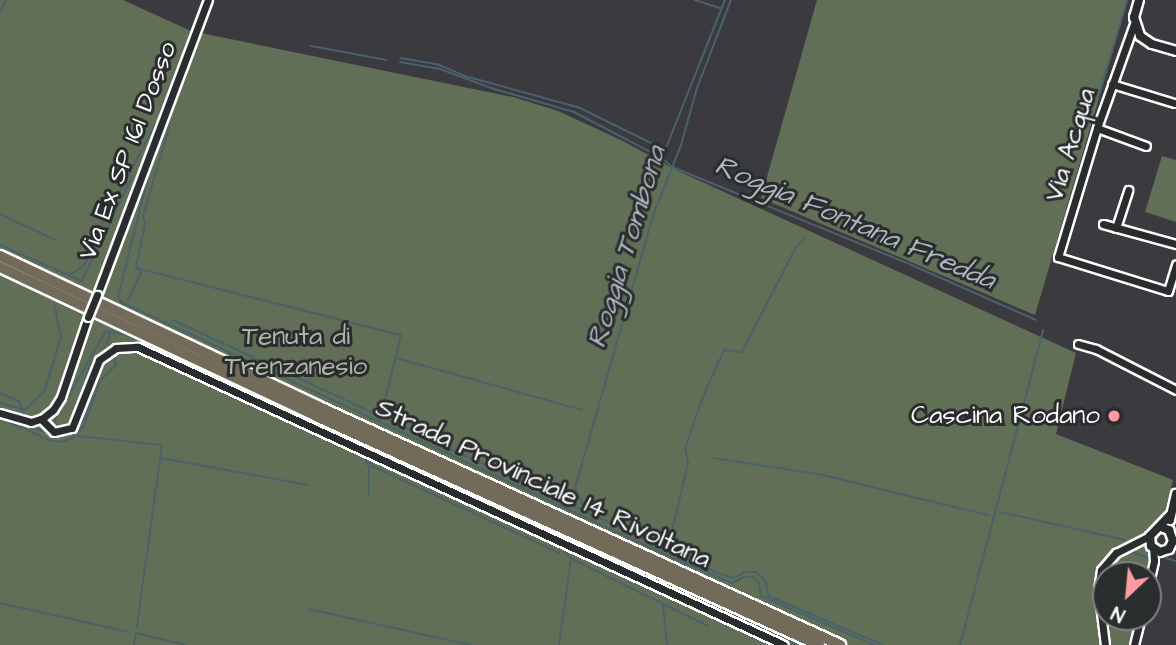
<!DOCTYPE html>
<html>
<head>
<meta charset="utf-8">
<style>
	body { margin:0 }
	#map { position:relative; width:1176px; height:645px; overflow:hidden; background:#3b3a3e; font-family:"Architects Daughter",sans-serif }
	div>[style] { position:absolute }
	.green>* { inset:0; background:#616f56 }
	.stream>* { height:2px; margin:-1px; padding:0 1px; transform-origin:1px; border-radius:1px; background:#4a616e }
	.roads { filter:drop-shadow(2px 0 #fff) drop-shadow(-2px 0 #fff) drop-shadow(0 2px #fff) drop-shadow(0 -2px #fff) }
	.minor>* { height:7px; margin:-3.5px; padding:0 3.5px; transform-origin:3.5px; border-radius:3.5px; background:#2a2d2e }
	.tertiary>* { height:8px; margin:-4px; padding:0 4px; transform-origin:4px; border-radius:4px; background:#2a2d2e }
	.trunk>* { height:10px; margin:-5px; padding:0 5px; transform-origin:5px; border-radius:5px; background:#736b5a }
	.bridges { filter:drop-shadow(2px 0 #fff) drop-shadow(-2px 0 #fff) drop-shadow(0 2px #fff) drop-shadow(0 -2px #fff) }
	.minor-bridge>* { height:7px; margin:-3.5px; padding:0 3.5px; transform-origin:3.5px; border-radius:3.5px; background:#2a2d2e }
	.dots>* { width:19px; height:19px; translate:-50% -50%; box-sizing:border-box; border:4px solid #2a2d2e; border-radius:50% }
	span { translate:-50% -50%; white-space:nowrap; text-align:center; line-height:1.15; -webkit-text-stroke:6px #2a2d2e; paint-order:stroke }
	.street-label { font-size:26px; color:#fff }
	.park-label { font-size:26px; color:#b0b7aa }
	.poi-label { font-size:26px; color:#fff }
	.right { translate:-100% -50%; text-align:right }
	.water-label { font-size:28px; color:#aeb8be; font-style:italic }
	.north { position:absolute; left:1092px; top:561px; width:70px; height:70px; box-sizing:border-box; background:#2a2d2e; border:2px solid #7f8182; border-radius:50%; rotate:206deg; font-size:19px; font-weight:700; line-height:28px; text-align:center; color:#fff }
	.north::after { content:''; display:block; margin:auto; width:24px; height:32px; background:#ff9aa2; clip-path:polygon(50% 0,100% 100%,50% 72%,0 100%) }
</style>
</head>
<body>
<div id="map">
	<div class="green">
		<div style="clip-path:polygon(0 0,123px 0,191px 31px,513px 97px,558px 111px,623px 141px,676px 170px,1076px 353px,1056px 434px,1173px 480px,1148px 580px,1148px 575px,1106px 575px,1106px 617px,1138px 617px,1131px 645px,0 645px)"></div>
		<div style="clip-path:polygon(817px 0,1128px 0,1035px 315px,761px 198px)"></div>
		<div style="clip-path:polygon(1162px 156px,1176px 160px,1176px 222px,1145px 212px)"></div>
	</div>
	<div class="stream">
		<div style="left:212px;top:0;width:120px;rotate:110.6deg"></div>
		<div style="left:170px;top:112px;width:23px;rotate:97deg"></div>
		<div style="left:167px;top:135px;width:84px;rotate:106.5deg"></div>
		<div style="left:143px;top:216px;width:8px;rotate:76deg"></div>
		<div style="left:145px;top:224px;width:45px;rotate:101.6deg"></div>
		<div style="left:136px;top:268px;width:273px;rotate:14.2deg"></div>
		<div style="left:401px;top:335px;width:88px;rotate:103.9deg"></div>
		<div style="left:695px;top:0;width:26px;rotate:18deg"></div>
		<div style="left:0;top:12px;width:13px;rotate:-63deg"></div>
		<div style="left:311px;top:46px;width:77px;rotate:10.4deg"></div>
		<div style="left:401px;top:58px;width:39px;rotate:10deg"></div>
		<div style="left:439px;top:65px;width:28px;rotate:23deg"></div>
		<div style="left:465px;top:76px;width:119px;rotate:15.5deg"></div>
		<div style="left:580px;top:108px;width:95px;rotate:26.3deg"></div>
		<div style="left:400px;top:62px;width:41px;rotate:9.9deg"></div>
		<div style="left:440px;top:69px;width:54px;rotate:20.4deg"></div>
		<div style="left:491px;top:88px;width:86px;rotate:16.1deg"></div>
		<div style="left:574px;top:112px;width:99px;rotate:27.6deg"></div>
		<div style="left:662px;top:158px;width:170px;rotate:-68.3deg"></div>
		<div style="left:1098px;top:98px;width:102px;rotate:-73.5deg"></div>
		<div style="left:159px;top:115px;width:123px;rotate:-69.1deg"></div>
		<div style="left:662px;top:158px;width:13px;rotate:42deg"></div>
		<div style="left:672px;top:167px;width:261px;rotate:22.2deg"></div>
		<div style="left:914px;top:266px;width:133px;rotate:23.9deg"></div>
		<div style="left:152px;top:160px;width:141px;rotate:103.9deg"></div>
		<div style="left:118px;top:297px;width:6px;rotate:59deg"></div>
		<div style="left:121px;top:302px;width:608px;rotate:24.88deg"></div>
		<div style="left:673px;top:558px;width:64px;rotate:23deg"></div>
		<div style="left:732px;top:583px;width:13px;rotate:-27deg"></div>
		<div style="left:744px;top:577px;width:9px"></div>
		<div style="left:753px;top:577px;width:8px;rotate:45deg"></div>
		<div style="left:759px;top:583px;width:13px;rotate:81deg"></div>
		<div style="left:761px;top:596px;width:123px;rotate:23.4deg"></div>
		<div style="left:0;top:214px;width:61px;rotate:25.3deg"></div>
		<div style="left:0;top:245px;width:90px;rotate:23.7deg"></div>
		<div style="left:82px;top:281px;width:116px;rotate:-64.5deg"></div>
		<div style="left:71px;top:274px;width:15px;rotate:-32deg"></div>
		<div style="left:84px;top:266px;width:43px;rotate:-67deg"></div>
		<div style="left:101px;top:226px;width:117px;rotate:-61.9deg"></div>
		<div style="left:128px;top:300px;width:31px;rotate:-65deg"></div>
		<div style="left:173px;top:320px;width:603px;rotate:24.91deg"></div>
		<div style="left:720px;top:574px;width:15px;rotate:16deg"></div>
		<div style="left:734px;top:578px;width:13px;rotate:-29deg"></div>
		<div style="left:745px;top:572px;width:11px"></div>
		<div style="left:756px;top:572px;width:12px;rotate:42deg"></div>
		<div style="left:765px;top:580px;width:16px;rotate:76deg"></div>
		<div style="left:769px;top:596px;width:124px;rotate:23.3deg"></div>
		<div style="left:107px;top:345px;width:13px;rotate:-77deg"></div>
		<div style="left:396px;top:358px;width:193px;rotate:15.6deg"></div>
		<div style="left:0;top:393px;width:21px;rotate:23deg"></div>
		<div style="left:19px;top:401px;width:16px;rotate:68deg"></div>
		<div style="left:0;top:403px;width:25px;rotate:16deg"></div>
		<div style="left:24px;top:410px;width:27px;rotate:-42deg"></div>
		<div style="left:44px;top:392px;width:58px;rotate:-72.8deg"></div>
		<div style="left:61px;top:337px;width:33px;rotate:-102deg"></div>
		<div style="left:77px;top:406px;width:43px;rotate:-72.4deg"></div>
		<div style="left:90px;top:365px;width:23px;rotate:-49deg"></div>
		<div style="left:0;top:418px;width:54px;rotate:24.2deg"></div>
		<div style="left:49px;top:440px;width:12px;rotate:9deg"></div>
		<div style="left:61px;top:442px;width:12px;rotate:-20deg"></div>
		<div style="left:72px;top:438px;width:17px;rotate:-45deg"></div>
		<div style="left:84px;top:426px;width:48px;rotate:-70.4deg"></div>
		<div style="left:100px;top:381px;width:23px;rotate:-45deg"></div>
		<div style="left:116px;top:365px;width:8px;rotate:-104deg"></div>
		<div style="left:25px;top:425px;width:36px;rotate:19deg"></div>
		<div style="left:59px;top:437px;width:18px;rotate:-22deg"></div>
		<div style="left:76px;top:430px;width:14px;rotate:-54deg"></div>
		<div style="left:84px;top:419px;width:55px;rotate:-71.9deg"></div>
		<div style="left:101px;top:367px;width:26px;rotate:-37deg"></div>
		<div style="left:122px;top:351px;width:22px;rotate:10deg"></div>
		<div style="left:144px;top:355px;width:167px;rotate:24.7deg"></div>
		<div style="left:60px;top:427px;width:4px;rotate:-153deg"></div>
		<div style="left:56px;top:425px;width:6px;rotate:-99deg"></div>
		<div style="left:55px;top:419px;width:102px;rotate:-59.9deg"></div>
		<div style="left:106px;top:331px;width:18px;rotate:9deg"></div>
		<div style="left:124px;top:334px;width:741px;rotate:24.8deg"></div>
		<div style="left:78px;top:436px;width:84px;rotate:6.1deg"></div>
		<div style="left:162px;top:445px;width:183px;rotate:97.9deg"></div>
		<div style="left:352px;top:450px;width:13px;rotate:27deg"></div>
		<div style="left:364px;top:456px;width:9px;rotate:69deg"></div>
		<div style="left:367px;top:464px;width:9px;rotate:-21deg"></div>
		<div style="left:375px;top:461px;width:73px;rotate:24.1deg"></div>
		<div style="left:161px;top:458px;width:149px;rotate:10.4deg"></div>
		<div style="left:713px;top:458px;width:106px;rotate:8.7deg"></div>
		<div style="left:818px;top:474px;width:175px;rotate:13.6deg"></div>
		<div style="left:369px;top:466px;width:30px;rotate:90deg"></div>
		<div style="left:372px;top:466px;width:206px;rotate:24.9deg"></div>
		<div style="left:584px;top:507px;width:21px;rotate:-115deg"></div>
		<div style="left:575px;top:488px;width:286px;rotate:-74deg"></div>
		<div style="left:654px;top:213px;width:73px;rotate:-68.3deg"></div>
		<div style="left:681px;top:145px;width:59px;rotate:-74.3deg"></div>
		<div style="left:697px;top:88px;width:94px;rotate:-68.9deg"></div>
		<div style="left:479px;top:508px;width:254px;rotate:25.2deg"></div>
		<div style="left:1000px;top:512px;width:128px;rotate:12.6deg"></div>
		<div style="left:673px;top:551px;width:24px;rotate:-90deg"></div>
		<div style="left:673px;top:527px;width:66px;rotate:-76.8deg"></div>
		<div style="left:688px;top:463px;width:15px;rotate:-101deg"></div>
		<div style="left:685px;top:448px;width:54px;rotate:-70.6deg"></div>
		<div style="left:703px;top:397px;width:51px;rotate:-65.9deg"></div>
		<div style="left:724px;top:350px;width:18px;rotate:6deg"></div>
		<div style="left:742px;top:352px;width:118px;rotate:-62.8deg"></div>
		<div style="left:796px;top:247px;width:13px;rotate:-45deg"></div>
		<div style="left:1132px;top:552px;width:17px;rotate:21deg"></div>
		<div style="left:1166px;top:558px;width:10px;rotate:17deg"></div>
		<div style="left:572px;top:559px;width:152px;rotate:26.2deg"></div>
		<div style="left:0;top:603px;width:132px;rotate:12.7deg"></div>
		<div style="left:663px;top:605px;width:40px;rotate:84.3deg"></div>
		<div style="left:309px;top:609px;width:165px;rotate:12.6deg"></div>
		<div style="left:1148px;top:613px;width:28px;rotate:-73deg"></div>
		<div style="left:753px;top:637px;width:19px;rotate:25deg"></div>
		<div style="left:134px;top:645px;width:12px;rotate:-81deg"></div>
		<div style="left:136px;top:633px;width:51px;rotate:13.5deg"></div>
		<div style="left:559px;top:645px;width:88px;rotate:-82.1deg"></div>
		<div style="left:571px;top:558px;width:9px;rotate:-139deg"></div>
		<div style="left:960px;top:645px;width:326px;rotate:-75.2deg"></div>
		<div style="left:1139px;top:645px;width:29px;rotate:-74deg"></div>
	</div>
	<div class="roads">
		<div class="minor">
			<div style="left:1134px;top:24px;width:110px;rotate:109.6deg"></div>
			<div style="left:1097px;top:128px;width:135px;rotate:106.8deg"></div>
			<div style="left:1058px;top:257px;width:115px;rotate:17.2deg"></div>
			<div style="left:1168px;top:291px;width:28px;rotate:-73deg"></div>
			<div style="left:1112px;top:84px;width:65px;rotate:17deg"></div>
			<div style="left:1097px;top:128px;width:52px;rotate:20.2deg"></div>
			<div style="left:1103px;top:224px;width:76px;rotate:15.3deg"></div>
			<div style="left:1116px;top:228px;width:40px;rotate:-72deg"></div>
			<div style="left:97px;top:295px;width:315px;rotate:-69.4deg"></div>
			<div style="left:1078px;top:344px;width:19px;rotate:16deg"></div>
			<div style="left:1096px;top:349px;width:90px;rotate:27.1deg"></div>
			<div style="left:0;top:413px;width:32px;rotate:16deg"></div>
			<div style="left:31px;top:422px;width:13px;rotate:-18deg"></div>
			<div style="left:43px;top:418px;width:13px;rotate:-39deg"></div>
			<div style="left:53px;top:410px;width:15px;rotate:-58deg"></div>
			<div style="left:61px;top:397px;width:84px;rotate:-71.4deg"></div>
			<div style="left:41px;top:419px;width:18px;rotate:45deg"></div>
			<div style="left:54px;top:432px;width:18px;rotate:-13deg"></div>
			<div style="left:72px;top:428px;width:73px;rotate:-68.3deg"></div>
			<div style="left:99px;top:360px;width:21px;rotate:-35deg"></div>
			<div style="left:116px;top:348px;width:22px;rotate:-3deg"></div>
			<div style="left:138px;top:347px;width:711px;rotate:24.76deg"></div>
			<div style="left:1148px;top:587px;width:27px;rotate:-77deg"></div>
			<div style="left:1154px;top:561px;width:13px;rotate:-94deg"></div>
			<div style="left:1105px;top:645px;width:56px;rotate:-97.1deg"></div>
			<div style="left:1098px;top:589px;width:19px;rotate:-81deg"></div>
			<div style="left:1101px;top:570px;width:23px;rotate:-49deg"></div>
			<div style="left:1116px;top:553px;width:38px;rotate:-27deg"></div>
			<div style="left:1134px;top:645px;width:29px;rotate:-76deg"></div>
		</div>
		<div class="tertiary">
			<div style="left:1139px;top:0;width:18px;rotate:106deg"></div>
			<div style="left:1134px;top:17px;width:20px;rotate:72deg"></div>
			<div style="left:1140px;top:36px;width:14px;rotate:34deg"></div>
			<div style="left:1152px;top:44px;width:25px;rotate:16deg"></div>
			<div style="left:1170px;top:520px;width:27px;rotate:-77deg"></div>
			<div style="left:1161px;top:527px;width:9px;rotate:21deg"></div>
			<div style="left:1169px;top:530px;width:12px;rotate:70deg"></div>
			<div style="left:1173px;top:541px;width:9px;rotate:117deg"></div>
			<div style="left:1169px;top:549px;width:9px;rotate:162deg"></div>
			<div style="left:1160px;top:552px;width:11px;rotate:-146deg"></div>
			<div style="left:1151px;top:546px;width:10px;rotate:-96deg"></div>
			<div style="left:1150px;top:536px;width:29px;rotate:-46deg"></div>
		</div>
		<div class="trunk">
			<div style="left:0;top:256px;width:353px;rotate:25.3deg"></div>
			<div style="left:319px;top:407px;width:573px;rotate:24.55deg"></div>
			<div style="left:0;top:267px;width:349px;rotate:25.2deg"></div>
			<div style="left:316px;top:416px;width:553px;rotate:24.48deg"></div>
		</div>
	</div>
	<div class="bridges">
		<div class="minor-bridge">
			<div style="left:88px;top:317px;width:24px;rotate:-68deg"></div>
		</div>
	</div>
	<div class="dots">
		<div style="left:1114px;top:416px;background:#ff9aa2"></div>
	</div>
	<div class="street-label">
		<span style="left:1071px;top:145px;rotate:-73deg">Via Acqua</span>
		<span style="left:128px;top:151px;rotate:-69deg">Via Ex SP 161 Dosso</span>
		<span style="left:543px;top:484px;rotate:25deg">Strada Provinciale 14 Rivoltana</span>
	</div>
	<div class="park-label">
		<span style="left:296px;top:352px">Tenuta di<br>Trenzanesio</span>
	</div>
	<div class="poi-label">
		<span class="right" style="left:1100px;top:416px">Cascina Rodano</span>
	</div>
	<div class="water-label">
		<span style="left:855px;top:223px;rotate:23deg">Roggia Fontana Fredda</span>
		<span style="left:627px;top:247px;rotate:-73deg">Roggia Tombona</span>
	</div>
	<div class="north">N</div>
</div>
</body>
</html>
